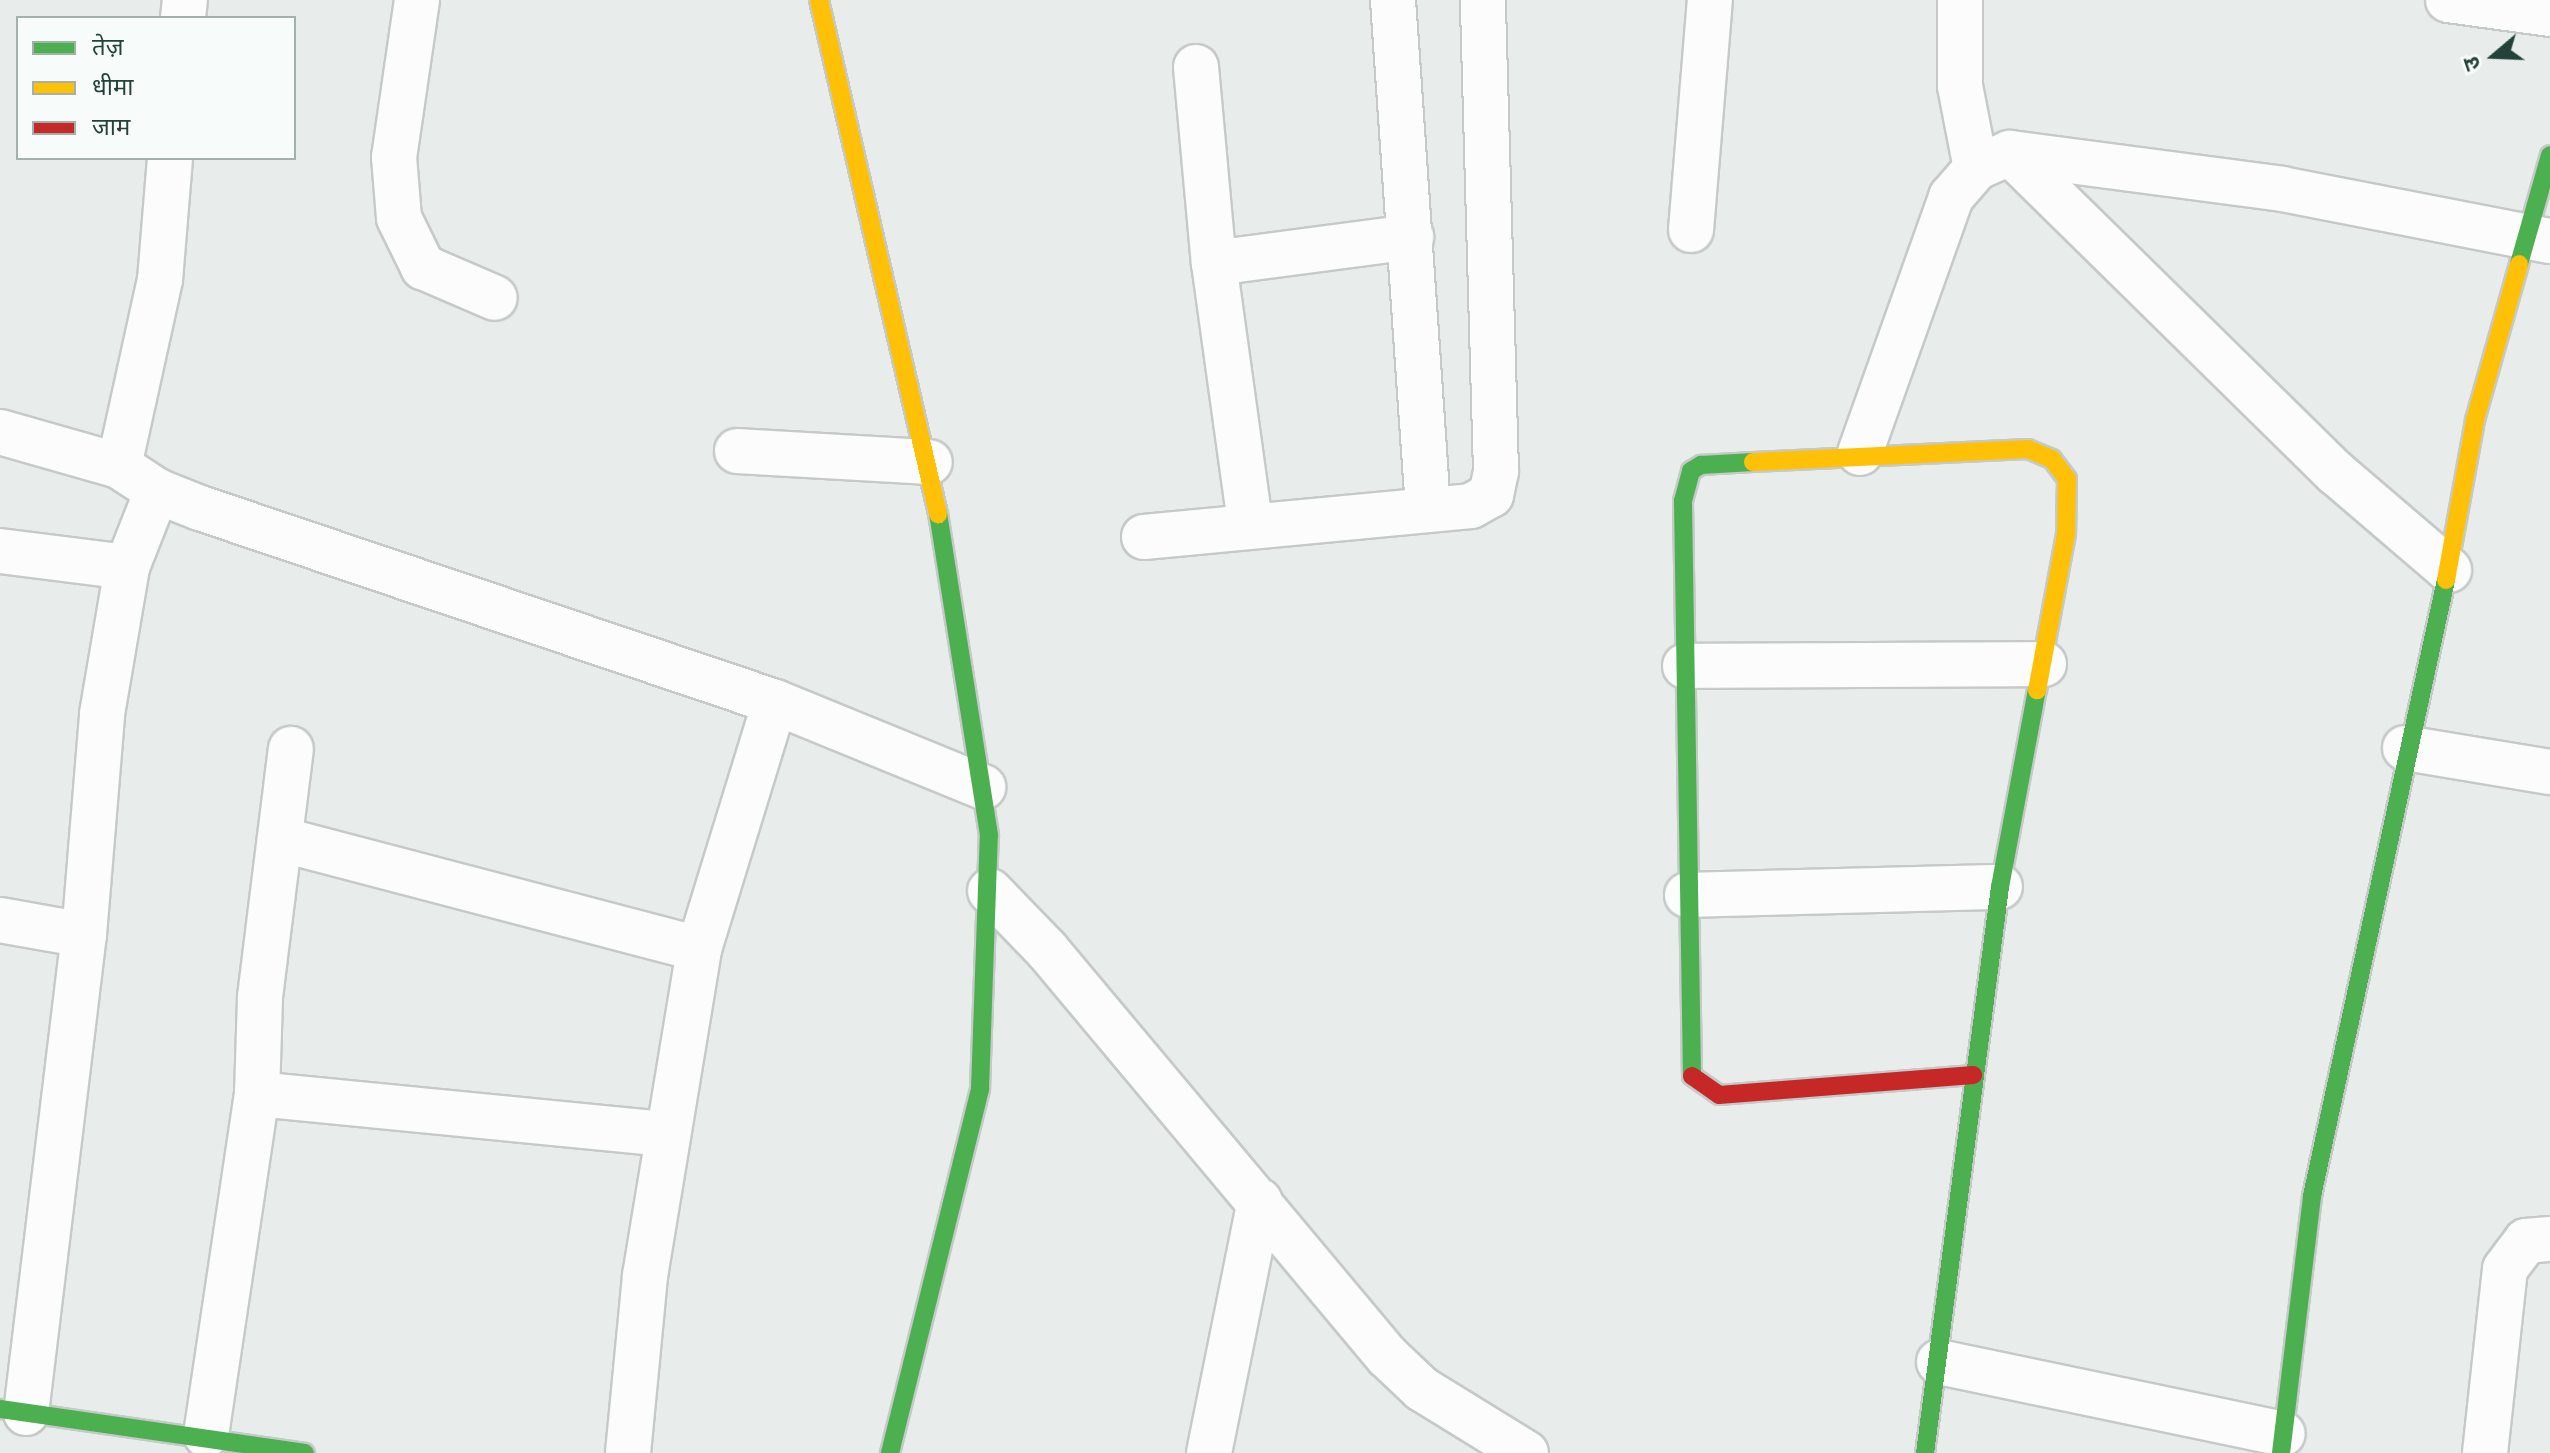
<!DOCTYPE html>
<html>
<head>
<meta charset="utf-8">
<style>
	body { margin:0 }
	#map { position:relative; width:2550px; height:1453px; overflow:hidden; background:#e8edeb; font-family:Inter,"Noto Sans Devanagari",sans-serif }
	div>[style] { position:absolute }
	.roads { filter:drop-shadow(2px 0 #c5cac8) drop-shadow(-2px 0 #c5cac8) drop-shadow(0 2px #c5cac8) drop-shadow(0 -2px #c5cac8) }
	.street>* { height:44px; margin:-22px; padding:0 22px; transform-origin:22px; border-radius:22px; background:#fcfcfc }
	.fast>* { height:18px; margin:-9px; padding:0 9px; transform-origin:9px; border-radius:9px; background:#4caf50 }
	.slow>* { height:18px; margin:-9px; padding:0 9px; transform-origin:9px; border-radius:9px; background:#ffc107 }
	.jam>* { height:18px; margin:-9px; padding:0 9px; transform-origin:9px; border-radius:9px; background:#c62828 }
	span { translate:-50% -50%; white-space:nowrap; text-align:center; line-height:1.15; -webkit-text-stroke:7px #f7fbf9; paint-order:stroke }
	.legend { position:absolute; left:16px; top:16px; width:280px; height:144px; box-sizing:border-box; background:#f7fbf9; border:2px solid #a3b1ad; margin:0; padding:10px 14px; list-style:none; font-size:24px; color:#24423a }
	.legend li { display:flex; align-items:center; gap:16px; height:40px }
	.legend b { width:40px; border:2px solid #a3b1ad }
	.north { position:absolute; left:2454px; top:16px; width:80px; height:80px; -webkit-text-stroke:6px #f7fbf9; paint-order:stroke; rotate:251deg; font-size:22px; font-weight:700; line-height:32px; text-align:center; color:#24423a }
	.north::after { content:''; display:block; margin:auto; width:28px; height:36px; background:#24423a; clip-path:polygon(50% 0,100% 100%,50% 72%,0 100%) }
</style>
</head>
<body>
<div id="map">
	<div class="roads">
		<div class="street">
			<div style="left:417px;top:0;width:159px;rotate:98.3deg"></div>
			<div style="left:394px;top:157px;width:61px;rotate:85.3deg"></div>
			<div style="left:399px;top:218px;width:55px;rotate:63.9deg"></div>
			<div style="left:423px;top:267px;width:78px;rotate:23.3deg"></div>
			<div style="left:1393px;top:0;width:509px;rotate:86.06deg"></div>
			<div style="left:1960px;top:0;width:86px;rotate:90deg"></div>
			<div style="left:1960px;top:86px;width:84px;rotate:79deg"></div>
			<div style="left:2448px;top:0;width:103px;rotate:7.8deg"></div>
			<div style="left:183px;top:18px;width:18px;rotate:-84deg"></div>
			<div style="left:1196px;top:67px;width:197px;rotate:84.8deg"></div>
			<div style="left:1214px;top:263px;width:262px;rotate:82.1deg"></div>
			<div style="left:2010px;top:153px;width:457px;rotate:44.5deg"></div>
			<div style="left:2336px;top:473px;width:149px;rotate:40.6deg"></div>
			<div style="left:1691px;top:230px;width:231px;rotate:-85.3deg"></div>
			<div style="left:1214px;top:263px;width:199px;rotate:-7.5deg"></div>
			<div style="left:0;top:432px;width:124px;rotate:15.9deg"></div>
			<div style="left:119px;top:466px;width:45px;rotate:33.3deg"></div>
			<div style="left:157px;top:491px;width:46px;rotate:21.6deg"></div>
			<div style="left:200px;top:508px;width:607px;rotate:18.64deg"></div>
			<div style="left:775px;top:702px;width:225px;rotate:22.2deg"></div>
			<div style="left:737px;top:451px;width:193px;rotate:3.3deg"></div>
			<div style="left:1860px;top:453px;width:272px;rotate:-70.4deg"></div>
			<div style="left:1951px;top:197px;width:38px;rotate:-49deg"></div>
			<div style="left:1976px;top:168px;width:37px;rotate:-24deg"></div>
			<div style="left:2010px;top:153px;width:274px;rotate:7.5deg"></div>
			<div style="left:2282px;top:189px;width:273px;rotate:11deg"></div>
			<div style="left:119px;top:466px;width:190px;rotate:-77.6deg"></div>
			<div style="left:160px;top:280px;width:122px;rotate:-85.3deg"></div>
			<div style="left:1144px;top:537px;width:328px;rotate:-5.4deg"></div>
			<div style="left:1471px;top:506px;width:23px;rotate:-29deg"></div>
			<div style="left:1491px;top:495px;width:25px;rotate:-78deg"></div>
			<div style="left:1496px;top:471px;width:471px;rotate:-91.6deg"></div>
			<div style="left:0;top:551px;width:128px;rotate:7.2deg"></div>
			<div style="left:1685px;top:666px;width:359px;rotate:-0.3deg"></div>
			<div style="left:2405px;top:748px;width:147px;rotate:9.4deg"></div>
			<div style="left:280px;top:839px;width:433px;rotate:14.7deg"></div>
			<div style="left:990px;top:891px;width:82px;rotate:46deg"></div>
			<div style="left:1047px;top:950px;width:530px;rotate:50.06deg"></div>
			<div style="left:1387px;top:1356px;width:48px;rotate:43.3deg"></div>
			<div style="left:1422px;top:1389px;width:122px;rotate:31.6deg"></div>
			<div style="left:1687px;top:895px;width:313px;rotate:-1.5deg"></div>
			<div style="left:0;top:920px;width:85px;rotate:10.1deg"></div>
			<div style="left:257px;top:1094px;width:412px;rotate:5.6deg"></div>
			<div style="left:1939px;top:1362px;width:351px;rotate:11.8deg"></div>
			<div style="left:26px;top:1413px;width:482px;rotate:-83.1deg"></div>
			<div style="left:84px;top:935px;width:222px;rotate:-85.3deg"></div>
			<div style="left:102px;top:714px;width:149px;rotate:-80.3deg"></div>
			<div style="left:127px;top:567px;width:82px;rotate:-68.5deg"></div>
			<div style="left:206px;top:1435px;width:345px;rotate:-81.5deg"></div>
			<div style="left:257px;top:1094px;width:97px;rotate:-88.2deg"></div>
			<div style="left:260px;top:997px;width:250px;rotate:-82.9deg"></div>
			<div style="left:628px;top:1453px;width:178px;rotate:-84.5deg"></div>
			<div style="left:645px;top:1276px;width:331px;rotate:-80.6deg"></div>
			<div style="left:699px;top:949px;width:258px;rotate:-72.9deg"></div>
			<div style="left:1209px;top:1453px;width:257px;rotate:-78.6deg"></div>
			<div style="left:2485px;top:1453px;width:185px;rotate:-83.8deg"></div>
			<div style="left:2505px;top:1269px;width:35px;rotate:-53deg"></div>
			<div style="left:2526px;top:1241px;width:24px;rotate:-5deg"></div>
		</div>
		<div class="fast">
			<div style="left:2519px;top:264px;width:113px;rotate:-74.1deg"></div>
			<div style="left:1692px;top:1076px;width:575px;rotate:-90.9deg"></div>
			<div style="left:1683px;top:501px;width:31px;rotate:-75deg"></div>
			<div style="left:1691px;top:471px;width:12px;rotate:-31deg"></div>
			<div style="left:1701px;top:465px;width:52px;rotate:-3.3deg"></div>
			<div style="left:0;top:1409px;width:308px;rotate:8.2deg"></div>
			<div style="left:890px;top:1453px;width:375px;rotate:-76.1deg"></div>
			<div style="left:980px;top:1089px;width:254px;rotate:-88deg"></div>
			<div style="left:989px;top:835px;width:325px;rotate:-99deg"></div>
			<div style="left:1925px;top:1453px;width:571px;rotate:-82.45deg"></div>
			<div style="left:2000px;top:887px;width:200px;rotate:-79.4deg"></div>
			<div style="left:2281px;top:1453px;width:259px;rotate:-83.1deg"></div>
			<div style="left:2312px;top:1196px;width:630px;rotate:-77.73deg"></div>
		</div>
		<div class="slow">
			<div style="left:819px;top:0;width:528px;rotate:76.96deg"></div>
			<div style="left:1753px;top:462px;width:275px;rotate:-2.7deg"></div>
			<div style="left:2028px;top:449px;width:26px;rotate:23deg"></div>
			<div style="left:2052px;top:459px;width:25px;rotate:53deg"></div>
			<div style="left:2067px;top:479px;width:55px;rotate:91deg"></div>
			<div style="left:2066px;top:534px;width:159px;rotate:100.5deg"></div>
			<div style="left:2446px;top:580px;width:163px;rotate:-79.7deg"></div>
			<div style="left:2475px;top:420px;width:162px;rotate:-74.2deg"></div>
		</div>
		<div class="jam">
			<div style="left:1692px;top:1076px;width:33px;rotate:35deg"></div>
			<div style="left:1719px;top:1095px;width:255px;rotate:-4.5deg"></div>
		</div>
	</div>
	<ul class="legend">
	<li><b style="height:10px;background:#4caf50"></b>तेज़</li>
	<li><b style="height:10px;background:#ffc107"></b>धीमा</li>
	<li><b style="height:10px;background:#c62828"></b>जाम</li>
	</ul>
	<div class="north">उ</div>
</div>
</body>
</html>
